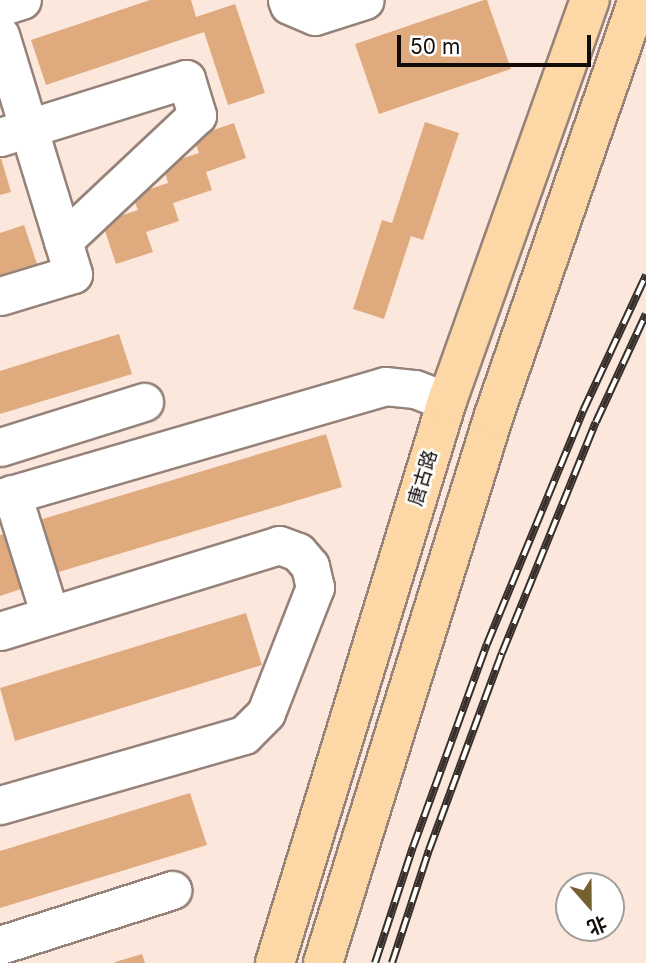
<!DOCTYPE html>
<html>
<head>
<meta charset="utf-8">
<style>
	body { margin:0 }
	#map { position:relative; width:646px; height:963px; overflow:hidden; background:#fce7dd; font-family:Inter,"Noto Sans SC",sans-serif }
	div>[style] { position:absolute }
	.building>* { inset:0; background:#e0aa7f }
	.roads { filter:drop-shadow(2px 0 #958279) drop-shadow(-2px 0 #958279) drop-shadow(0 2px #958279) drop-shadow(0 -2px #958279) }
	.minor>* { height:37px; margin:-18.5px; padding:0 18.5px; transform-origin:18.5px; border-radius:18.5px; background:#fff }
	.major>* { height:38px; margin:-19px; padding:0 19px; transform-origin:19px; border-radius:19px; background:#fdd7a5 }
	.rail>* { height:8px; margin-top:-4px; transform-origin:0; background:repeating-linear-gradient(90deg,#fff 0 16px,#372f2a 0 32px); box-sizing:border-box; border-block:2px solid #372f2a }
	span { translate:-50% -50%; white-space:nowrap; text-align:center; line-height:1.15; -webkit-text-stroke:5px #fff; paint-order:stroke }
	.street-label { font-size:19px; color:#120c08 }
	.north { position:absolute; left:555px; top:872px; width:70px; height:70px; box-sizing:border-box; background:#fff; border:2px solid #a09e9c; border-radius:50%; rotate:159deg; font-size:19px; font-weight:700; line-height:28px; text-align:center; color:#120c08 }
	.north::after { content:''; display:block; margin:auto; width:24px; height:32px; background:#756130; clip-path:polygon(50% 0,100% 100%,50% 72%,0 100%) }
	.scale { position:absolute; left:397px; top:35px; width:194px; height:32px; box-sizing:border-box; border:4px solid #120c08; border-top:0; padding-left:9px; font-size:21px; line-height:24px; white-space:nowrap; color:#120c08; -webkit-text-stroke:5px #fff; paint-order:stroke }
</style>
</head>
<body>
<div id="map">
	<div class="building">
		<div style="clip-path:polygon(150px 0,191px 0,196px 17px,235px 4px,265px 93px,228px 105px,204px 32px,46px 85px,31px 40px)"></div>
		<div style="clip-path:polygon(484px 0,487px 0,511px 69px,379px 114px,355px 44px)"></div>
		<div style="clip-path:polygon(425px 122px,459px 133px,423px 240px,411px 236px,384px 319px,353px 309px,382px 220px,392px 223px)"></div>
		<div style="clip-path:polygon(234px 123px,246px 158px,206px 172px,212px 190px,173px 203px,179px 221px,146px 232px,153px 252px,116px 264px,102px 222px,138px 210px,132px 195px,168px 183px,163px 165px,199px 153px,193px 137px)"></div>
		<div style="clip-path:polygon(1px 158px,11px 192px,0 195px,0 159px)"></div>
		<div style="clip-path:polygon(24px 225px,37px 264px,0 275px,0 233px)"></div>
		<div style="clip-path:polygon(119px 334px,132px 374px,0 414px,0 371px)"></div>
		<div style="clip-path:polygon(326px 434px,342px 487px,52px 574px,36px 521px)"></div>
		<div style="clip-path:polygon(4px 534px,21px 589px,0 596px,0 535px)"></div>
		<div style="clip-path:polygon(246px 613px,262px 665px,15px 741px,0 688px)"></div>
		<div style="clip-path:polygon(190px 793px,207px 845px,0 908px,0 851px)"></div>
		<div style="clip-path:polygon(142px 954px,145px 963px,115px 963px,115px 962px)"></div>
	</div>
	<div class="roads">
		<div class="minor">
			<div style="left:287px;top:0;width:5px;rotate:68deg"></div>
			<div style="left:289px;top:5px;width:28px;rotate:23deg"></div>
			<div style="left:315px;top:16px;width:52px;rotate:-17.7deg"></div>
			<div style="left:0;top:7px;width:23px;rotate:-18deg"></div>
			<div style="left:0;top:35px;width:250px;rotate:73deg"></div>
			<div style="left:73px;top:274px;width:76px;rotate:163.2deg"></div>
			<div style="left:0;top:137px;width:195px;rotate:-17.3deg"></div>
			<div style="left:186px;top:79px;width:38px;rotate:73deg"></div>
			<div style="left:197px;top:115px;width:184px;rotate:136.8deg"></div>
			<div style="left:0;top:447px;width:151px;rotate:-17.4deg"></div>
			<div style="left:12px;top:494px;width:127px;rotate:72.6deg"></div>
			<div style="left:0;top:498px;width:401px;rotate:-16.2deg"></div>
			<div style="left:385px;top:386px;width:30px;rotate:6deg"></div>
			<div style="left:415px;top:389px;width:34px;rotate:21deg"></div>
			<div style="left:0;top:631px;width:292px;rotate:-17.1deg"></div>
			<div style="left:279px;top:545px;width:20px;rotate:20deg"></div>
			<div style="left:298px;top:552px;width:18px;rotate:49deg"></div>
			<div style="left:310px;top:566px;width:22px;rotate:77deg"></div>
			<div style="left:315px;top:587px;width:135px;rotate:111.3deg"></div>
			<div style="left:266px;top:713px;width:31px;rotate:135deg"></div>
			<div style="left:244px;top:735px;width:254px;rotate:164deg"></div>
			<div style="left:0;top:945px;width:181px;rotate:-17.7deg"></div>
		</div>
		<div class="major">
			<div style="left:275px;top:963px;width:588px;rotate:-72.98deg"></div>
			<div style="left:447px;top:401px;width:426px;rotate:-70.4deg"></div>
			<div style="left:323px;top:963px;width:574px;rotate:-72.67deg"></div>
			<div style="left:494px;top:415px;width:439px;rotate:-70.9deg"></div>
		</div>
	</div>
	<div class="rail">
		<div style="left:375px;top:963px;width:122px;rotate:-71.9deg"></div>
		<div style="left:413px;top:847px;width:216px;rotate:-70deg"></div>
		<div style="left:487px;top:644px;width:252px;rotate:-67.6deg"></div>
		<div style="left:583px;top:411px;width:150px;rotate:-65.1deg"></div>
		<div style="left:392px;top:963px;width:119px;rotate:-71.9deg"></div>
		<div style="left:429px;top:850px;width:210px;rotate:-69.7deg"></div>
		<div style="left:502px;top:653px;width:249px;rotate:-67.9deg"></div>
		<div style="left:596px;top:422px;width:119px;rotate:-65.2deg"></div>
	</div>
	<div class="street-label">
		<span style="left:423px;top:478px;rotate:-73deg">唐古路</span>
	</div>
	<div class="north">北</div>
	<div class="scale">50 m</div>
</div>
</body>
</html>
